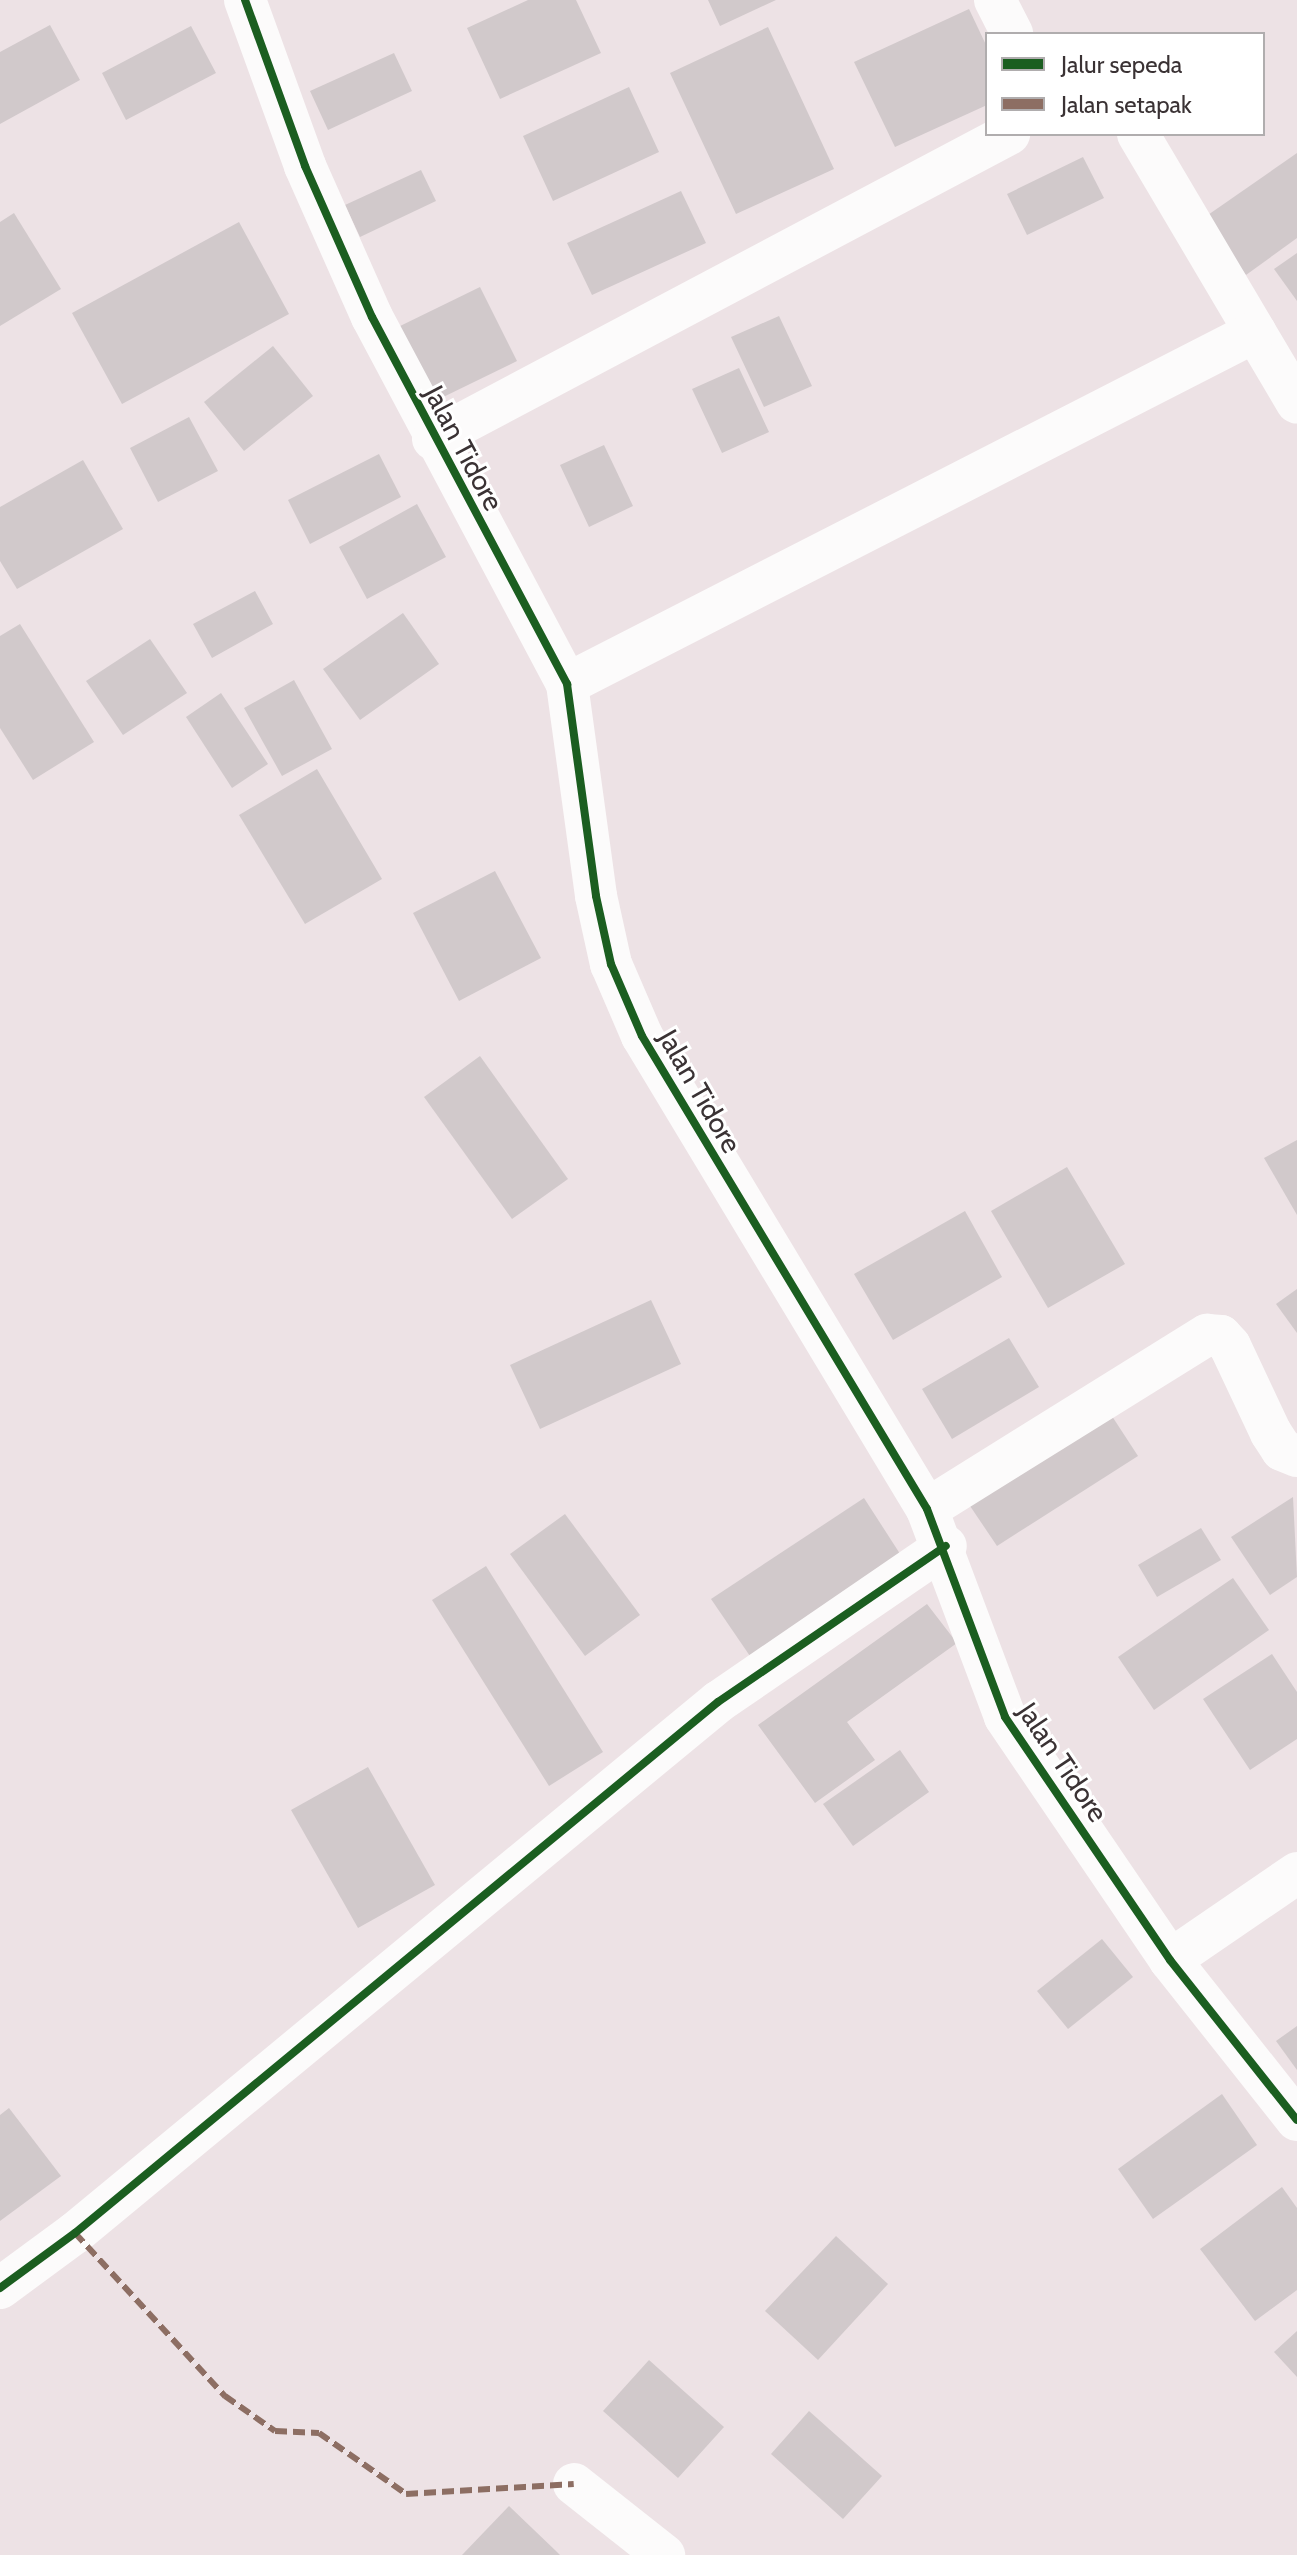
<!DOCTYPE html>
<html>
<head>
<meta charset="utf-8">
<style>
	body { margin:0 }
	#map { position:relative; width:1297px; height:2555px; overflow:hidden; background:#ede2e5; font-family:Cabin,sans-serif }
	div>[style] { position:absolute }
	.building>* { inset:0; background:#d1c9cb }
	.minor>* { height:42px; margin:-21px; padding:0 21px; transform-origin:21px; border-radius:21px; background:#fcfbfb }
	.quiet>* { height:6px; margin-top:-3px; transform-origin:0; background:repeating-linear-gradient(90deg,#8d6e63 0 12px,transparent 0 18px) }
	.cycleway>* { height:8px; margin:-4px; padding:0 4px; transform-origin:4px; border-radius:4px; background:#1b5e20 }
	span { translate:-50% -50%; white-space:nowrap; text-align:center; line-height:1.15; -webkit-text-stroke:6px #fff; paint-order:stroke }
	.street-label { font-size:28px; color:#3a3234 }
	.legend { position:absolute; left:985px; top:32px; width:280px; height:104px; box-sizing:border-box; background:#fff; border:2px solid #b0adae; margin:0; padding:10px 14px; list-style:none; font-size:24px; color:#3a3234 }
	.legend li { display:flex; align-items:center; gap:16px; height:40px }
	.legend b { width:40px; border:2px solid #b0adae }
</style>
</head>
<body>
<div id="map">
	<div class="building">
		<div style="clip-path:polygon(528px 0,576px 0,601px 53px,500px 99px,467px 28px)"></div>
		<div style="clip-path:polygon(708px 0,776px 0,720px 26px)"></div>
		<div style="clip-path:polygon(969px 9px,987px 47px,987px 105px,895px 147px,854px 62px)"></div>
		<div style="clip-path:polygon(50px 25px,80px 80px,0 124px,0 52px)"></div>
		<div style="clip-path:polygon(191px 26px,216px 73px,126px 120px,102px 73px)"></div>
		<div style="clip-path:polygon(768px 27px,834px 169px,736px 214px,670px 73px)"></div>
		<div style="clip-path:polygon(394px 53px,412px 91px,328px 130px,310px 91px)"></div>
		<div style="clip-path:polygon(629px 87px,659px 152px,553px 201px,523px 136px)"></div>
		<div style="clip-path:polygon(1297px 153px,1297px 238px,1246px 275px,1205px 217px)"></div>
		<div style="clip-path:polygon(1083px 157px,1104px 198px,1027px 235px,1007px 194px)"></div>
		<div style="clip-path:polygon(421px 170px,436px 201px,360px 237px,345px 205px)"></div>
		<div style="clip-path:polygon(681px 191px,706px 243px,592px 295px,567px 243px)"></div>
		<div style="clip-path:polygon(14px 213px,61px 289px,0 326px,0 222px)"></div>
		<div style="clip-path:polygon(239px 222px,289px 314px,122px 404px,72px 313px)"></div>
		<div style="clip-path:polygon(1297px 253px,1297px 301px,1274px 269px)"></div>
		<div style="clip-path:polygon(480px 287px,517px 361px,433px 402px,396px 328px)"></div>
		<div style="clip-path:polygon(779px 316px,812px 386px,764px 407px,731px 337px)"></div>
		<div style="clip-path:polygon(273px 346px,313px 396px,244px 451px,204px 402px)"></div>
		<div style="clip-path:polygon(739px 368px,769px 432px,722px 453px,692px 389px)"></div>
		<div style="clip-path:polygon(189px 417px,218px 471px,158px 502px,130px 448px)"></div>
		<div style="clip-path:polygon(604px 445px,633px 506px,589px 527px,560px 465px)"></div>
		<div style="clip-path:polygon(379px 454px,401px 497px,310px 544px,288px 500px)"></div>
		<div style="clip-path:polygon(83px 460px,123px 529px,17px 589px,0 561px,0 507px)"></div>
		<div style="clip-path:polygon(417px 504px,446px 557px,367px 599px,339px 547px)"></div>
		<div style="clip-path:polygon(255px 591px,273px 624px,212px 658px,193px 624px)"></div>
		<div style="clip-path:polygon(403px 613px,439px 664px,360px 720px,323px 669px)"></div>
		<div style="clip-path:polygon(20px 624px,94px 742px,33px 780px,0 728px,0 636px)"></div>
		<div style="clip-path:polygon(150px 639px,187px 693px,123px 735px,86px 681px)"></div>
		<div style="clip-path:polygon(294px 680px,332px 749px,282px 776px,244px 708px)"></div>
		<div style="clip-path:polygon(221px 693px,268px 764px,232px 788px,186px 717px)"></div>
		<div style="clip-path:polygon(317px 769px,382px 879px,305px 924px,239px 815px)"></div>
		<div style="clip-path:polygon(495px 871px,541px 958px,459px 1001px,413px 913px)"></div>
		<div style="clip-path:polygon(480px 1056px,568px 1179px,512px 1219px,424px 1097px)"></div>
		<div style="clip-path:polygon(1297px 1140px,1297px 1215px,1264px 1158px)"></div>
		<div style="clip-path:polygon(1067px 1167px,1125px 1264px,1048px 1308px,991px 1211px)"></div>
		<div style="clip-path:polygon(965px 1211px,1002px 1277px,893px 1340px,854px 1274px)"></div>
		<div style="clip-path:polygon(1297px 1289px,1297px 1333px,1276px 1304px)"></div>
		<div style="clip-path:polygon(651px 1300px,681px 1364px,540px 1429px,510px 1365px)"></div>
		<div style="clip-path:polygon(1009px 1338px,1039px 1387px,952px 1439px,922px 1389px)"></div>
		<div style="clip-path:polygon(1108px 1410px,1138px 1456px,997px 1546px,966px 1500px)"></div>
		<div style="clip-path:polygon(1293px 1497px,1297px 1577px,1270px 1595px,1231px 1537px)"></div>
		<div style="clip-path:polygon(864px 1498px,904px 1560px,752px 1659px,711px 1599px)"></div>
		<div style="clip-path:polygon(565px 1514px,640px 1615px,585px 1656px,510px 1554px)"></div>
		<div style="clip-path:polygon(1201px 1528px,1221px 1560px,1157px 1597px,1138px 1565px)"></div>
		<div style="clip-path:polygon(486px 1566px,603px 1752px,549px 1786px,432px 1600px)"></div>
		<div style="clip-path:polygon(1233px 1578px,1269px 1630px,1154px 1710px,1118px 1657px)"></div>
		<div style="clip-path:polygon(927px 1604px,957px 1643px,847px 1722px,875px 1760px,815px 1803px,758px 1725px)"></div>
		<div style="clip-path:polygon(1272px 1654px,1297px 1692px,1297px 1739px,1250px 1770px,1203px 1699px)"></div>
		<div style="clip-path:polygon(900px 1750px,929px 1792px,853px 1846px,823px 1804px)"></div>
		<div style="clip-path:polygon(368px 1767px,435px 1885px,358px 1928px,291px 1810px)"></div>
		<div style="clip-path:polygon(1102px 1939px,1133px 1977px,1068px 2029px,1037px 1991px)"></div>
		<div style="clip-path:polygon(1297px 2026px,1297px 2070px,1276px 2041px)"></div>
		<div style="clip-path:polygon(1222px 2094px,1257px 2145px,1153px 2219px,1118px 2169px)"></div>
		<div style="clip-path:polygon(9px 2108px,61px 2176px,0 2221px,0 2115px)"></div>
		<div style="clip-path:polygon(1282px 2187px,1297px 2208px,1297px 2290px,1255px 2321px,1200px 2249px)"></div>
		<div style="clip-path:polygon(836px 2236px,888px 2284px,818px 2360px,765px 2311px)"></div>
		<div style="clip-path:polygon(1297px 2331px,1297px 2377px,1274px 2352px)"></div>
		<div style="clip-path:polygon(649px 2360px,724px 2427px,678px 2478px,603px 2411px)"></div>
		<div style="clip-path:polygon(809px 2411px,882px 2476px,843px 2519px,771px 2454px)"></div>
		<div style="clip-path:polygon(509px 2506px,556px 2551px,560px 2555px,462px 2555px)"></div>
	</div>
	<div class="minor">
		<div style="left:245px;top:0;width:177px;rotate:70.1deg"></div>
		<div style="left:305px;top:166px;width:165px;rotate:66.1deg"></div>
		<div style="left:372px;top:317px;width:416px;rotate:62deg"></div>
		<div style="left:567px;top:684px;width:214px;rotate:82.2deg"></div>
		<div style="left:596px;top:896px;width:70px;rotate:77.6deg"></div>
		<div style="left:611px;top:964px;width:78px;rotate:66.7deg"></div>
		<div style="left:642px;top:1036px;width:552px;rotate:58.93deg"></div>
		<div style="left:927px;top:1509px;width:222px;rotate:69.4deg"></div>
		<div style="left:1005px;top:1717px;width:294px;rotate:55.8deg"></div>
		<div style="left:1170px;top:1960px;width:204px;rotate:51.6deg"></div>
		<div style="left:995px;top:0;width:38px;rotate:63deg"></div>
		<div style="left:1138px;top:134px;width:312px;rotate:59.4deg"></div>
		<div style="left:433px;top:439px;width:652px;rotate:-27.9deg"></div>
		<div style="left:567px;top:684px;width:773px;rotate:-27.1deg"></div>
		<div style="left:927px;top:1509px;width:330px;rotate:-31.9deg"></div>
		<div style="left:1207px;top:1335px;width:14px;rotate:4deg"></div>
		<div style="left:1221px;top:1336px;width:13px;rotate:48deg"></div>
		<div style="left:1230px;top:1346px;width:96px;rotate:64.8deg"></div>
		<div style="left:1271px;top:1433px;width:20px;rotate:57deg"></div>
		<div style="left:1282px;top:1450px;width:16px;rotate:22deg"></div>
		<div style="left:1170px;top:1960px;width:154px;rotate:-34.4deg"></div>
		<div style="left:0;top:2288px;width:93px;rotate:-36.3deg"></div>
		<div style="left:75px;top:2233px;width:834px;rotate:-39.55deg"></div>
		<div style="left:718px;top:1702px;width:276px;rotate:-34.4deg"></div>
		<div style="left:574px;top:2484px;width:115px;rotate:38.3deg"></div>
	</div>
	<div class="quiet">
		<div style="left:75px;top:2233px;width:222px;rotate:47.4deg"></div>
		<div style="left:225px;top:2396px;width:61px;rotate:35deg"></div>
		<div style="left:275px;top:2431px;width:44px;rotate:2.6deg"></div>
		<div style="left:319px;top:2433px;width:106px;rotate:35deg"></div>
		<div style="left:406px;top:2494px;width:168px;rotate:-3.4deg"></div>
	</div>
	<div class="cycleway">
		<div style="left:245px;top:0;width:177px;rotate:70.1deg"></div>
		<div style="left:305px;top:166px;width:165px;rotate:66.1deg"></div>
		<div style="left:372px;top:317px;width:416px;rotate:62deg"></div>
		<div style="left:567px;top:684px;width:214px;rotate:82.2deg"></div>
		<div style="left:596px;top:896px;width:70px;rotate:77.6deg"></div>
		<div style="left:611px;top:964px;width:78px;rotate:66.7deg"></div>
		<div style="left:642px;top:1036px;width:552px;rotate:58.93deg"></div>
		<div style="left:927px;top:1509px;width:222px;rotate:69.4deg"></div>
		<div style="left:1005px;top:1717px;width:294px;rotate:55.8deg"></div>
		<div style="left:1170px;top:1960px;width:204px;rotate:51.6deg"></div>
		<div style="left:0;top:2288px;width:93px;rotate:-36.3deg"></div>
		<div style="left:75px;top:2233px;width:834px;rotate:-39.55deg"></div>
		<div style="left:718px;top:1702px;width:276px;rotate:-34.4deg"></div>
	</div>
	<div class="street-label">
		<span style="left:464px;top:448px;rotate:62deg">Jalan Tidore</span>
		<span style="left:700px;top:1091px;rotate:60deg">Jalan Tidore</span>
		<span style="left:1063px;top:1762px;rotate:56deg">Jalan Tidore</span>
	</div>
	<ul class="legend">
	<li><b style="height:10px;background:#1b5e20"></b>Jalur sepeda</li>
	<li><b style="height:10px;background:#8d6e63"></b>Jalan setapak</li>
	</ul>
</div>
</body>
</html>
